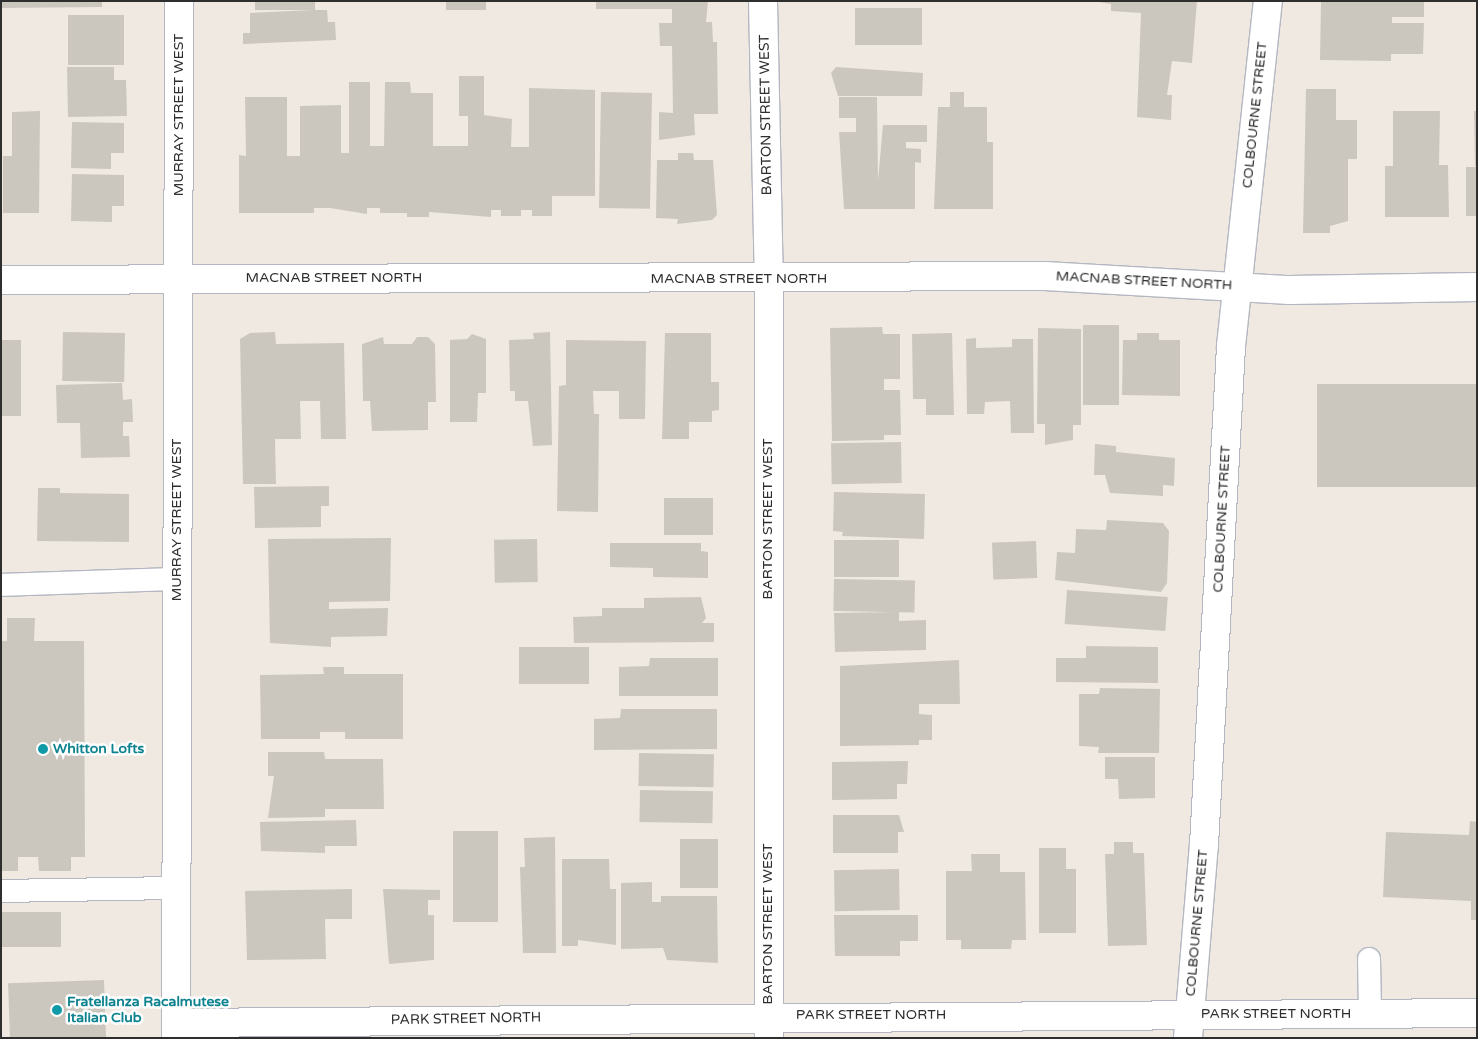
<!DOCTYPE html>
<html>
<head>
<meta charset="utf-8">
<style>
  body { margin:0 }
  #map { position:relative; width:1478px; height:1039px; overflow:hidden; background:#efe9e1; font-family:"Varela Round",sans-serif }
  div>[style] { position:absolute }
  .building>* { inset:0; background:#cbc7bf; transform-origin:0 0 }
  .roads { filter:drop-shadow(1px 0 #b4b7c1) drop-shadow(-1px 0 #b4b7c1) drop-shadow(0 1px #b4b7c1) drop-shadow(0 -1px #b4b7c1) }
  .service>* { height:22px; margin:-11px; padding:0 11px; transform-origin:11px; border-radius:11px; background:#fff }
  .minor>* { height:28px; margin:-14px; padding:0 14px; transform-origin:14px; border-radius:14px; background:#fff }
  .tertiary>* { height:28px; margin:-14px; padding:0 14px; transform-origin:14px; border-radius:14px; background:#fff }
  .dots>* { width:14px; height:14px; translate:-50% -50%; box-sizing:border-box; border:2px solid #fff; border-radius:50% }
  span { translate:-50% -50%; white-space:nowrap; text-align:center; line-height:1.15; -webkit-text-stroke:5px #fff; paint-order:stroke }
  .street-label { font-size:14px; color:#2e2e2e }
  .culture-label { font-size:14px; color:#0d838f; font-weight:700 }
  .left { translate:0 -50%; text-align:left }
  .frame { position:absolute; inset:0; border:2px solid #2e2e2e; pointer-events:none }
</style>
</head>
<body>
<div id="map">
  <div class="building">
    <i style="clip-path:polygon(1px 1px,102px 1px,102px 7px,1px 8px)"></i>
    <i style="clip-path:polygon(255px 1px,315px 1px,315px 10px,327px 10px,328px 22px,335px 22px,336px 40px,243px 44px,243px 33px,250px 33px,250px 13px,313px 10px,255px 10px)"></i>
    <i style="left:446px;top:1px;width:40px;height:9px"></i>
    <i style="clip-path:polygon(596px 1px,708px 1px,706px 22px,712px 22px,713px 42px,717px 42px,718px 114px,694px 114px,695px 135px,659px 140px,659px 112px,673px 113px,672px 46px,660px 46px,659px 23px,672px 23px,672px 9px,596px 9px)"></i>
    <i style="clip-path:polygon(1093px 1px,1197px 1px,1192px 63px,1172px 61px,1167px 95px,1172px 95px,1171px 120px,1137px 117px,1141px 13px,1111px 11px,1111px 4px)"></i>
    <i style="clip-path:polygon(1321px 1px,1424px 1px,1424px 17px,1392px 17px,1392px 23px,1424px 23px,1423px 54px,1391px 54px,1391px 61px,1320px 60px)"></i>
    <i style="left:855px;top:8px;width:67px;height:37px"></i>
    <i style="left:68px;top:15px;width:56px;height:50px"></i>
    <i style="clip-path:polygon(67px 67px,114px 67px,114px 80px,126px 80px,127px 116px,68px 117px)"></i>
    <i style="clip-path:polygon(836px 67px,923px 73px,922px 96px,838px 96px,831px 73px)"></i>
    <i style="clip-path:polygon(459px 76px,484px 76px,484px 115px,512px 119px,511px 147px,529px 147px,529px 88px,595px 90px,595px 196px,552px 196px,552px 216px,532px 216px,532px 210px,521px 210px,521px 216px,501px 216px,501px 210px,491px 210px,491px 217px,429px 212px,429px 217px,407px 217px,407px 213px,380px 213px,380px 208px,367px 208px,367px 214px,330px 208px,314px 208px,314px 213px,239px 213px,239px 155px,246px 156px,245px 97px,287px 97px,287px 156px,300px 156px,300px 106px,341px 105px,341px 153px,349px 153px,349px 82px,370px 82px,370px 146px,384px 146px,385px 82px,410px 82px,411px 93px,433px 93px,433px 146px,468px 146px,468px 116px,459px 116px)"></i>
    <i style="clip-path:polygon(1306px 89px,1336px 89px,1336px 120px,1357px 120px,1357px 159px,1348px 159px,1348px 221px,1330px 226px,1330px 233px,1303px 233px)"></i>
    <i style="left:601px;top:92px;width:51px;height:116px;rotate:1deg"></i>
    <i style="clip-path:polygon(950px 92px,964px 92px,964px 107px,987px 107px,987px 142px,993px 142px,993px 209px,934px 209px,938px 107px,950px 107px)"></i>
    <i style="clip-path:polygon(839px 97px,877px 97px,878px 181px,883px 125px,927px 125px,927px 142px,906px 142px,906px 148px,921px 149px,921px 163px,915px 162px,915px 209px,844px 209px,839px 132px,856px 132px,856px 118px,839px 118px)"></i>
    <i style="clip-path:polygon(40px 111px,39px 213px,3px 213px,3px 156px,12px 156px,12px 112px)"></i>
    <i style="clip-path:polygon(1393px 111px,1440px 111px,1439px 165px,1448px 165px,1449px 217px,1385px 217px,1385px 166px,1393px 166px)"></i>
    <i style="clip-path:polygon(1474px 111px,1477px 111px,1477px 166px,1475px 166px)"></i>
    <i style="clip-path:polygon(72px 122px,124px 123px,124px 153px,111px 153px,111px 169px,71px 168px)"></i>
    <i style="clip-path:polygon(678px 153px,693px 153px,694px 160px,713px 160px,717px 215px,712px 220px,677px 224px,678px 219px,656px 218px,657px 160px,678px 160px)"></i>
    <i style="left:1466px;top:167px;width:11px;height:49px"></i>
    <i style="clip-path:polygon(72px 174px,124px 175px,124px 206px,112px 206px,112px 222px,71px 221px)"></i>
    <i style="left:1083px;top:325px;width:36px;height:80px"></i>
    <i style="clip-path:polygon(882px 327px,883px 334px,900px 334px,900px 379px,884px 379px,884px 390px,900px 390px,901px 435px,884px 435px,884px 440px,832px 441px,830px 328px)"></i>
    <i style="clip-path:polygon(1038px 328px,1081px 329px,1081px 425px,1073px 425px,1073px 440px,1045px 445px,1045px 424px,1037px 424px)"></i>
    <i style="left:63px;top:332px;width:62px;height:49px;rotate:1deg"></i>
    <i style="clip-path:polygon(275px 332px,276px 344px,344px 343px,346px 439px,321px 439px,320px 401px,300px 401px,301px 439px,275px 439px,276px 484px,243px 484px,240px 339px,250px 333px)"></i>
    <i style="clip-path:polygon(550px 332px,552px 445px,533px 446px,528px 401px,515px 401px,515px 391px,510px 391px,509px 340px,534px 339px,533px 333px)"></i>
    <i style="clip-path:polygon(665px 333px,711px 333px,711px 382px,719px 382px,719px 410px,712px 411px,712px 422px,689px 422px,689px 439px,662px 439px)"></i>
    <i style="clip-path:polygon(952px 333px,954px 415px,926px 415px,926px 399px,913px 399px,912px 334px)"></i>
    <i style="clip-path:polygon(1137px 333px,1159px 333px,1159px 340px,1180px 340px,1180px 396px,1122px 395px,1123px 340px,1137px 340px)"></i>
    <i style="clip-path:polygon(472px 334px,486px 339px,486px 393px,478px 393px,477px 422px,450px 422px,450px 340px,467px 339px)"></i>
    <i style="clip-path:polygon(383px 337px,384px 344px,412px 344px,417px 337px,428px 337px,435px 344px,436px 402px,428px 402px,428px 430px,372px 431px,370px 401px,363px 401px,362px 344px)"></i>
    <i style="clip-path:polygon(976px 338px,976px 348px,1012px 347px,1012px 339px,1033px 339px,1034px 433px,1011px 433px,1010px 401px,985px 402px,984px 414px,967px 414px,966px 339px)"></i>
    <i style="left:1px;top:340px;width:20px;height:76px"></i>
    <i style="clip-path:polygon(566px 340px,646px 341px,645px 419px,619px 419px,619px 391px,593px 391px,594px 414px,599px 414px,598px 512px,557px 511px,559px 386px,566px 385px)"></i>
    <i style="clip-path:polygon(122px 383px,123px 400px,132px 399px,133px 422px,123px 422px,123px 436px,129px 436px,130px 457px,81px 458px,80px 423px,57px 423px,56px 385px)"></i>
    <i style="left:1317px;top:384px;width:160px;height:103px"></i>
    <i style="left:901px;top:442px;width:41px;height:70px;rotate:89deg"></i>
    <i style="clip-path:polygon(1095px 444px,1116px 446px,1116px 452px,1175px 458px,1174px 486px,1163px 485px,1163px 496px,1110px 493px,1105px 475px,1094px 475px)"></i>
    <i style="clip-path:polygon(329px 486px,329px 506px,321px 506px,321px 527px,255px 528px,254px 487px)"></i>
    <i style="clip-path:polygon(38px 488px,60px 488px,60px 493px,129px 494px,129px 542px,37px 541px)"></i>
    <i style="clip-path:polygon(834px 492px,925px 494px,924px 539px,842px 536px,843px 532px,833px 531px)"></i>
    <i style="left:664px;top:498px;width:49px;height:37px"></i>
    <i style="clip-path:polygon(1107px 520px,1163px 523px,1169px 531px,1167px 583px,1161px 592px,1055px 580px,1057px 552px,1075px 553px,1076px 529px,1106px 530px)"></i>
    <i style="clip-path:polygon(391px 538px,390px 601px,329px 602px,329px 609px,388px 608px,387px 636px,331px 637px,331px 647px,270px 643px,268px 539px)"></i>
    <i style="left:537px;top:539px;width:43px;height:43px;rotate:89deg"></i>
    <i style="left:834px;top:540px;width:65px;height:37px"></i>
    <i style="left:1036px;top:541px;width:37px;height:44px;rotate:88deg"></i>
    <i style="clip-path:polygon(610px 543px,701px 543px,701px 551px,708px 552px,708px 578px,653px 577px,653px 568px,610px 567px)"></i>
    <i style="left:834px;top:579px;width:81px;height:32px;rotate:1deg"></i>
    <i style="left:1067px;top:590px;width:101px;height:34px;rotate:4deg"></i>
    <i style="clip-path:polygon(701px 597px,706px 618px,702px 623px,714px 623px,714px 642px,574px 643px,573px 617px,602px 616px,602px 608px,644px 608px,644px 598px)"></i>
    <i style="clip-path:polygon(899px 612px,899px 621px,926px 620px,926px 650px,835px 652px,834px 613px)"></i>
    <i style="clip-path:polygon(7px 618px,35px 618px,34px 641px,84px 641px,85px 857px,71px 857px,71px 871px,39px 871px,38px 857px,18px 857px,18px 871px,1px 871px,1px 641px,7px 641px)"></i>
    <i style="clip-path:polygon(1086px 646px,1158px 647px,1158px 683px,1056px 682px,1056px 658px,1086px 658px)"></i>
    <i style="left:519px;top:647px;width:70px;height:37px"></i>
    <i style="clip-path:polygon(650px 658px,718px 658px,718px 696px,619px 696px,619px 667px,649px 666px)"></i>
    <i style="clip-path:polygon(959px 660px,960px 704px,919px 704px,919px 714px,932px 715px,932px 740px,919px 740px,919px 745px,840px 746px,840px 666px)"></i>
    <i style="clip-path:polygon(323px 667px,344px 667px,344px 674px,403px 674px,403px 739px,345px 739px,345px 732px,320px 732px,320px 739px,261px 739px,260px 675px,324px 674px)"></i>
    <i style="clip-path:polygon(1100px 688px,1160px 689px,1159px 753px,1098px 753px,1099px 747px,1079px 746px,1079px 694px,1099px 694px)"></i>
    <i style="clip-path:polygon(621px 709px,717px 709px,717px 749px,594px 750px,594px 719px,620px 718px)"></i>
    <i style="clip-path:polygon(268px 752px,324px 752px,325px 759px,383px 759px,384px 809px,325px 809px,325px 817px,268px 818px,274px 776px,268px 776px)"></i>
    <i style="left:639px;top:753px;width:75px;height:33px;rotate:1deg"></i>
    <i style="clip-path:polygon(1105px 757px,1155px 757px,1155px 798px,1119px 799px,1118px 779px,1105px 779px)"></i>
    <i style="clip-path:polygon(908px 761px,907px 784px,897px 784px,897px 799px,832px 800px,832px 762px)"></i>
    <i style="left:640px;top:790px;width:73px;height:32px;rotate:1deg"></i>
    <i style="clip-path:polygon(833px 815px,899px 815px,904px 832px,898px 832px,898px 853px,833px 853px)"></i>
    <i style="clip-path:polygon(356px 820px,357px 846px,325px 846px,325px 853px,261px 851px,260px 822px)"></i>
    <i style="clip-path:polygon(1470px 821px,1477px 822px,1477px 920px,1471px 920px,1471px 901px,1383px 897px,1386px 832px,1469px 835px)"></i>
    <i style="left:453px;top:831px;width:45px;height:91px"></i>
    <i style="clip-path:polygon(555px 837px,556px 953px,523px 953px,520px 867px,525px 867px,524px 838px)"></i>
    <i style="left:680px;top:839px;width:38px;height:49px"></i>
    <i style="clip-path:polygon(1114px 842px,1133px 842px,1133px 853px,1144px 853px,1147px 945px,1108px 946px,1105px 854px,1114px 854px)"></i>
    <i style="clip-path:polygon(1039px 848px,1066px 848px,1066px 869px,1076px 869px,1076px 933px,1039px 933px)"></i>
    <i style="clip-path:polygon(971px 854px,1000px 854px,1000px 872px,1025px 872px,1026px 940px,1012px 940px,1011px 949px,961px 949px,961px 940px,946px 940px,946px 871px,972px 871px)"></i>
    <i style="clip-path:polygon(562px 859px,609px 859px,610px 889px,616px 889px,616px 945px,578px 940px,578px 946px,562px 946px)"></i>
    <i style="left:899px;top:869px;width:41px;height:65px;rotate:89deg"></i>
    <i style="clip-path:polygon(652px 882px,652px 902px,661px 902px,661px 896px,717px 896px,718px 963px,667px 960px,663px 948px,621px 949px,621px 883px)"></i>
    <i style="clip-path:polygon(352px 889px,352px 919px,325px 919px,326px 959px,247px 960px,245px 891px)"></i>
    <i style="clip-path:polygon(383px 889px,440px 890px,440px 900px,428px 900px,428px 915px,434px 915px,434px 960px,389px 964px)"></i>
    <i style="left:61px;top:912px;width:35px;height:60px;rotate:90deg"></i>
    <i style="clip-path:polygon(834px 915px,918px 915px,918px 941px,900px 941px,900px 956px,835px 956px)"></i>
    <i style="left:104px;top:980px;width:58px;height:96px;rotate:88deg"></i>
  </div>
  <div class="roads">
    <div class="service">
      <i style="left:1px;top:585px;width:176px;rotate:-2deg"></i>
      <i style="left:1px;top:891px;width:175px;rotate:-1deg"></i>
      <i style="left:1369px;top:959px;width:54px;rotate:88.9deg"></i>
    </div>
    <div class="minor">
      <i style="left:1px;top:280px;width:1044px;rotate:-0.22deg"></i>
      <i style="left:1045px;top:276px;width:245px;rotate:3.3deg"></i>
      <i style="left:1290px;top:290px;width:187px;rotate:-0.9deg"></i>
      <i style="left:176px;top:1023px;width:1301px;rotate:-0.44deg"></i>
      <i style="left:176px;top:1038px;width:1037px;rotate:-89.83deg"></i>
      <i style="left:1188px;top:1038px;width:194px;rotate:-85.3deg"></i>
      <i style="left:1204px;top:845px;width:500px;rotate:-86.9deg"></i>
      <i style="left:1231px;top:346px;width:347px;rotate:-83.9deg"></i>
    </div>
    <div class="tertiary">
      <i style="left:763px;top:1px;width:278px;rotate:88.8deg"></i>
      <i style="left:769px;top:279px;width:759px;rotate:90deg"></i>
    </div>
  </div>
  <div class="dots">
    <i style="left:43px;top:749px;background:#0f9aa8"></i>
    <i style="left:57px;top:1010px;background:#0f9aa8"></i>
  </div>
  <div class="street-label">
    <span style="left:179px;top:115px;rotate:-90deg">MURRAY STREET WEST</span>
    <span style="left:766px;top:115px;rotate:-91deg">BARTON STREET WEST</span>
    <span style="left:1255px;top:115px;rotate:-84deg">COLBOURNE STREET</span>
    <span style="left:334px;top:278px">MACNAB STREET NORTH</span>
    <span style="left:739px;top:279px">MACNAB STREET NORTH</span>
    <span style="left:1144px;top:281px;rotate:3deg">MACNAB STREET NORTH</span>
    <span style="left:768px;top:519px;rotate:-90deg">BARTON STREET WEST</span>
    <span style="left:1222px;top:519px;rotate:-87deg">COLBOURNE STREET</span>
    <span style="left:177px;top:520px;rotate:-90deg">MURRAY STREET WEST</span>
    <span style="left:1197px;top:923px;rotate:-85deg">COLBOURNE STREET</span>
    <span style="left:768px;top:924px;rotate:-90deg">BARTON STREET WEST</span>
    <span style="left:1276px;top:1014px">PARK STREET NORTH</span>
    <span style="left:871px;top:1015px">PARK STREET NORTH</span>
    <span style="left:466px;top:1019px;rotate:-1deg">PARK STREET NORTH</span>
  </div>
  <div class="culture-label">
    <span class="left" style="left:53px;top:749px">Whitton Lofts</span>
    <span class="left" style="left:67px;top:1010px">Fratellanza Racalmutese<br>Italian Club</span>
  </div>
  <div class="frame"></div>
</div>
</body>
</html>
